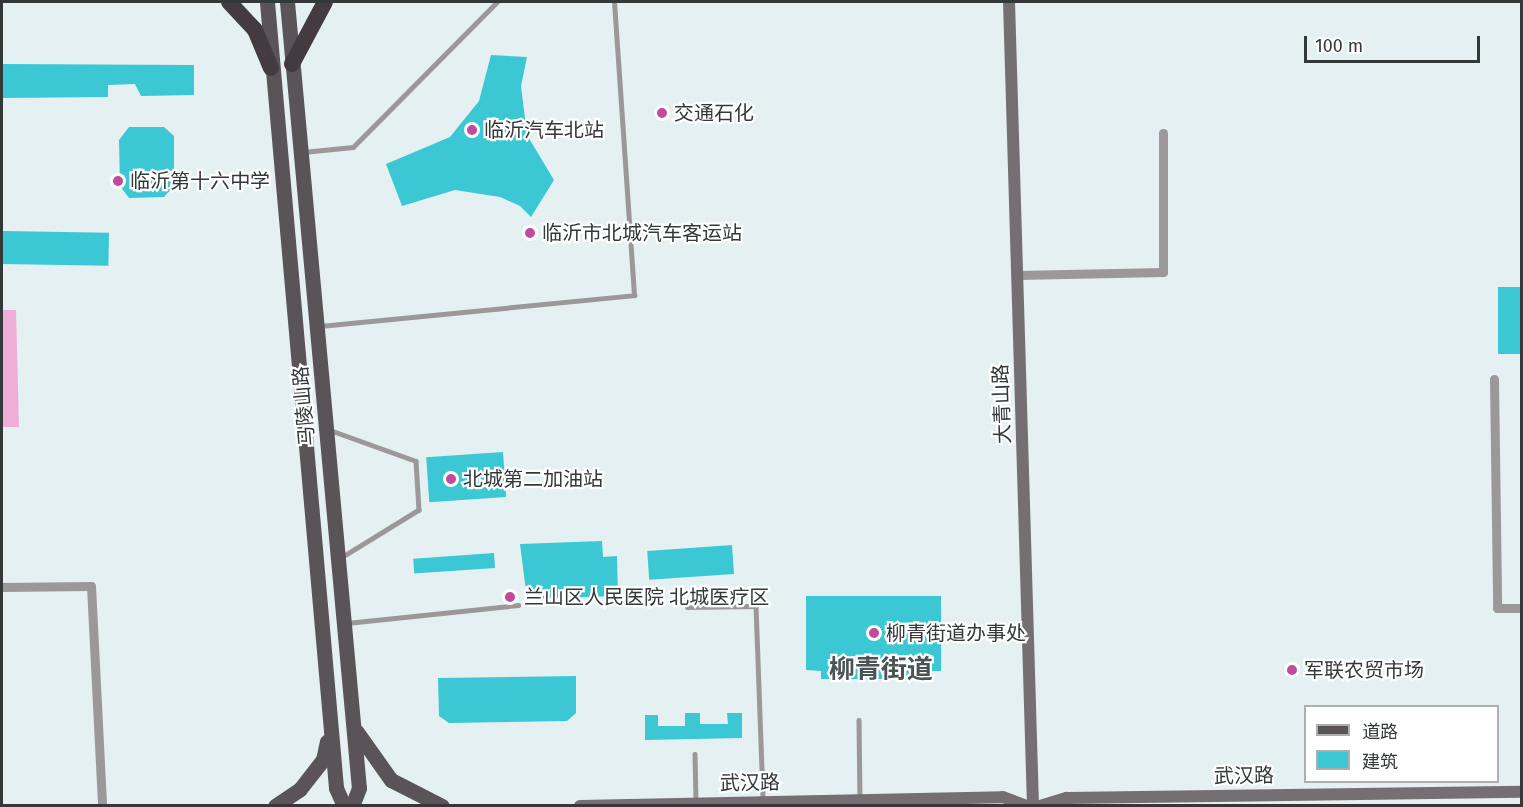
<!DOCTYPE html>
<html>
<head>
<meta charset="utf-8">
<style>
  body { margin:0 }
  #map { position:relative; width:1523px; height:807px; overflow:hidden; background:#e4f0f1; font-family:"Fira Sans","Noto Sans SC",sans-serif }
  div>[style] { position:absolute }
  .green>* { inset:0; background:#efaed7 }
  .building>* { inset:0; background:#3bc8d4; transform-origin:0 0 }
  .lane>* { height:4.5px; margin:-2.25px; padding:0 2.25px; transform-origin:2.25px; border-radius:2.25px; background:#9c989a }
  .street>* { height:9px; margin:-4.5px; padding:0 4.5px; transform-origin:4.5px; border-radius:4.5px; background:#9c989a }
  .secondary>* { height:12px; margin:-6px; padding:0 6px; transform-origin:6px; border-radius:6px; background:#756f73 }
  .primary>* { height:15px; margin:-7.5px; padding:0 7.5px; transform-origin:7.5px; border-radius:7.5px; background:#5a5357 }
  .highway>* { height:16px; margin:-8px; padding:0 8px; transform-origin:8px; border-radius:8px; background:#433b3f }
  .dots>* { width:16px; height:16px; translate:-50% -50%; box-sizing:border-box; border:3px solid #fff; border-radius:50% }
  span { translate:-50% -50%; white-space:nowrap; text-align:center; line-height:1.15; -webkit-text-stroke:4.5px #fff; paint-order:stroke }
  .poi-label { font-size:20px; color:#333838 }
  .left { translate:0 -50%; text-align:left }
  .street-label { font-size:20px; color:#333838 }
  .district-label { font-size:26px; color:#4a5455; font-weight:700 }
  .frame { position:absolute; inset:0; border:3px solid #333838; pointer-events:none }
  .legend { position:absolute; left:1304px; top:705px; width:195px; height:78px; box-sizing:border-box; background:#fff; border:2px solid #adafaf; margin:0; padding:8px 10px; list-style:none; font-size:18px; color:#333838 }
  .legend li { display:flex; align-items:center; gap:12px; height:30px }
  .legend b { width:30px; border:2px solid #adafaf }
  .scale { position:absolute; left:1304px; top:36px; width:176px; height:27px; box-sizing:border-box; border:3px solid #333838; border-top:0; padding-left:8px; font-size:18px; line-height:21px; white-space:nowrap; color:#333838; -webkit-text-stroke:4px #fff; paint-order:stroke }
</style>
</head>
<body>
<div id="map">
  <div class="green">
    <i style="clip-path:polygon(2px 310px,16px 310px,19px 427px,2px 427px)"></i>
  </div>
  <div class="building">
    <i style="clip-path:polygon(491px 55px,527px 57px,521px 86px,527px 135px,554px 180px,531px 217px,520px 206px,500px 197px,455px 190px,402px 206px,386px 164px,450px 137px,479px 101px)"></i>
    <i style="clip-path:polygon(2px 64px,194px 65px,194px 95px,141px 96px,135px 84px,108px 85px,108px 97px,2px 98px)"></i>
    <i style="clip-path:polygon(129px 127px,164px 127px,174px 136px,174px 186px,164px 197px,129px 198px,120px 186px,119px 140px)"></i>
    <i style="left:2px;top:231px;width:107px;height:33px;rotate:1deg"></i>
    <i style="left:1498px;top:287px;width:23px;height:67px"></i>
    <i style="left:503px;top:452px;width:45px;height:77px;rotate:86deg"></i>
    <i style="clip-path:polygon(602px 541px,603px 557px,617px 556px,618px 596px,527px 599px,520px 544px)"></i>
    <i style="left:732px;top:545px;width:29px;height:85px;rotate:86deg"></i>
    <i style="left:494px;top:553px;width:15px;height:81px;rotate:86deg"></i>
    <i style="clip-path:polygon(806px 596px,941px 596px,941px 671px,928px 671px,928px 679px,821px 679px,821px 671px,806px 670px)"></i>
    <i style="clip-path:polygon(576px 676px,576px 713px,567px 721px,449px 723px,439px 716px,438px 678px)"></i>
    <i style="clip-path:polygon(685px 713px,700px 713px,700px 724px,728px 724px,727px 713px,742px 713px,742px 738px,645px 740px,645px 715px,658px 715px,658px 726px,685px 726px)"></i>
  </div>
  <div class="lane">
    <i style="left:303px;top:152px;width:50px;rotate:-5.7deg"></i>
    <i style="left:353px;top:147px;width:204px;rotate:-45.2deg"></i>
    <i style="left:320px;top:326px;width:316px;rotate:-5.6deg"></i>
    <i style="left:634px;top:295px;width:294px;rotate:-93.9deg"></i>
    <i style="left:330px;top:430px;width:91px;rotate:19.8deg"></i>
    <i style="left:416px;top:461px;width:49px;rotate:86.5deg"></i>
    <i style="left:419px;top:510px;width:92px;rotate:148.4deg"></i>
    <i style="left:687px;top:607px;width:69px;rotate:-0.8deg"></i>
    <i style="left:756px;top:606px;width:195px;rotate:87.9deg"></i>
    <i style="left:347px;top:623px;width:172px;rotate:-6deg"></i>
    <i style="left:859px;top:720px;width:78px;rotate:89.3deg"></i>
    <i style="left:695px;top:754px;width:49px;rotate:88.8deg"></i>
  </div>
  <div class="street">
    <i style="left:1018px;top:275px;width:145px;rotate:-1.2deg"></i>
    <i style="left:1163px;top:272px;width:139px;rotate:-90deg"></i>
    <i style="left:1494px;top:379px;width:229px;rotate:89.2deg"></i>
    <i style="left:1497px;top:608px;width:25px"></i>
    <i style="left:2px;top:587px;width:89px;rotate:-0.6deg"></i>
    <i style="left:91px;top:586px;width:220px;rotate:87.1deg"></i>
  </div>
  <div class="secondary">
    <i style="left:1009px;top:2px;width:804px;rotate:88.29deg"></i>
    <i style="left:580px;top:806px;width:423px;rotate:-1.2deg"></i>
    <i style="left:1003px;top:797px;width:26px;rotate:21deg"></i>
    <i style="left:1040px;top:806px;width:28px;rotate:-17deg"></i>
    <i style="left:1067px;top:798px;width:455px;rotate:-0.8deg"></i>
  </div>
  <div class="primary">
    <i style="left:267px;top:2px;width:789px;rotate:84.98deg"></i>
    <i style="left:336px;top:788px;width:20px;rotate:66deg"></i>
    <i style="left:287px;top:2px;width:789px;rotate:84.77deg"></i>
    <i style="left:359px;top:788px;width:19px;rotate:111deg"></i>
    <i style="left:357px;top:732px;width:59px;rotate:54.7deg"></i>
    <i style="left:391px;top:780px;width:57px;rotate:27deg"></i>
    <i style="left:275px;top:806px;width:30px;rotate:-34deg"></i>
    <i style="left:300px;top:789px;width:37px;rotate:-52deg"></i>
    <i style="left:323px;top:760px;width:19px;rotate:-78deg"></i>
  </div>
  <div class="highway">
    <i style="left:229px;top:2px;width:38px;rotate:47deg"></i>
    <i style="left:255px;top:30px;width:41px;rotate:67.2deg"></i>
    <i style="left:292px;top:64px;width:70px;rotate:-62deg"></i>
  </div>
  <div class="dots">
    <i style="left:662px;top:113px;background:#c2499d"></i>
    <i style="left:472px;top:130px;background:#c2499d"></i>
    <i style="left:118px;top:181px;background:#c2499d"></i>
    <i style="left:530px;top:233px;background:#c2499d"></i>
    <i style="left:451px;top:479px;background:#c2499d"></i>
    <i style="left:510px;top:597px;background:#c2499d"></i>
    <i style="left:874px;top:633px;background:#c2499d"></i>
    <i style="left:1292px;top:670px;background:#c2499d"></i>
  </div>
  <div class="poi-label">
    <span class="left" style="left:674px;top:113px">交通石化</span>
    <span class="left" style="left:484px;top:130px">临沂汽车北站</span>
    <span class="left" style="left:130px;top:181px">临沂第十六中学</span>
    <span class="left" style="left:542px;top:233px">临沂市北城汽车客运站</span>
    <span class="left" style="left:463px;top:479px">北城第二加油站</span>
    <span class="left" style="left:524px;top:597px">兰山区人民医院 北城医疗区</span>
    <span class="left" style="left:886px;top:633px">柳青街道办事处</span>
    <span class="left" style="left:1304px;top:670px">军联农贸市场</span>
  </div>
  <div class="street-label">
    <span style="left:1002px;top:404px;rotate:-92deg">大青山路</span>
    <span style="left:304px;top:406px;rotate:-95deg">马陵山路</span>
    <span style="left:1244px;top:776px;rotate:-1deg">武汉路</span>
    <span style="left:750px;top:783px;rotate:-1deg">武汉路</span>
  </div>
  <div class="district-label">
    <span style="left:881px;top:670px">柳青街道</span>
  </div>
  <div class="frame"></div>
  <ul class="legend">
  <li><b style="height:8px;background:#5a5357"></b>道路</li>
  <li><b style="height:16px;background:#3bc8d4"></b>建筑</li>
  </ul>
  <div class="scale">100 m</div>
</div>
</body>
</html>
